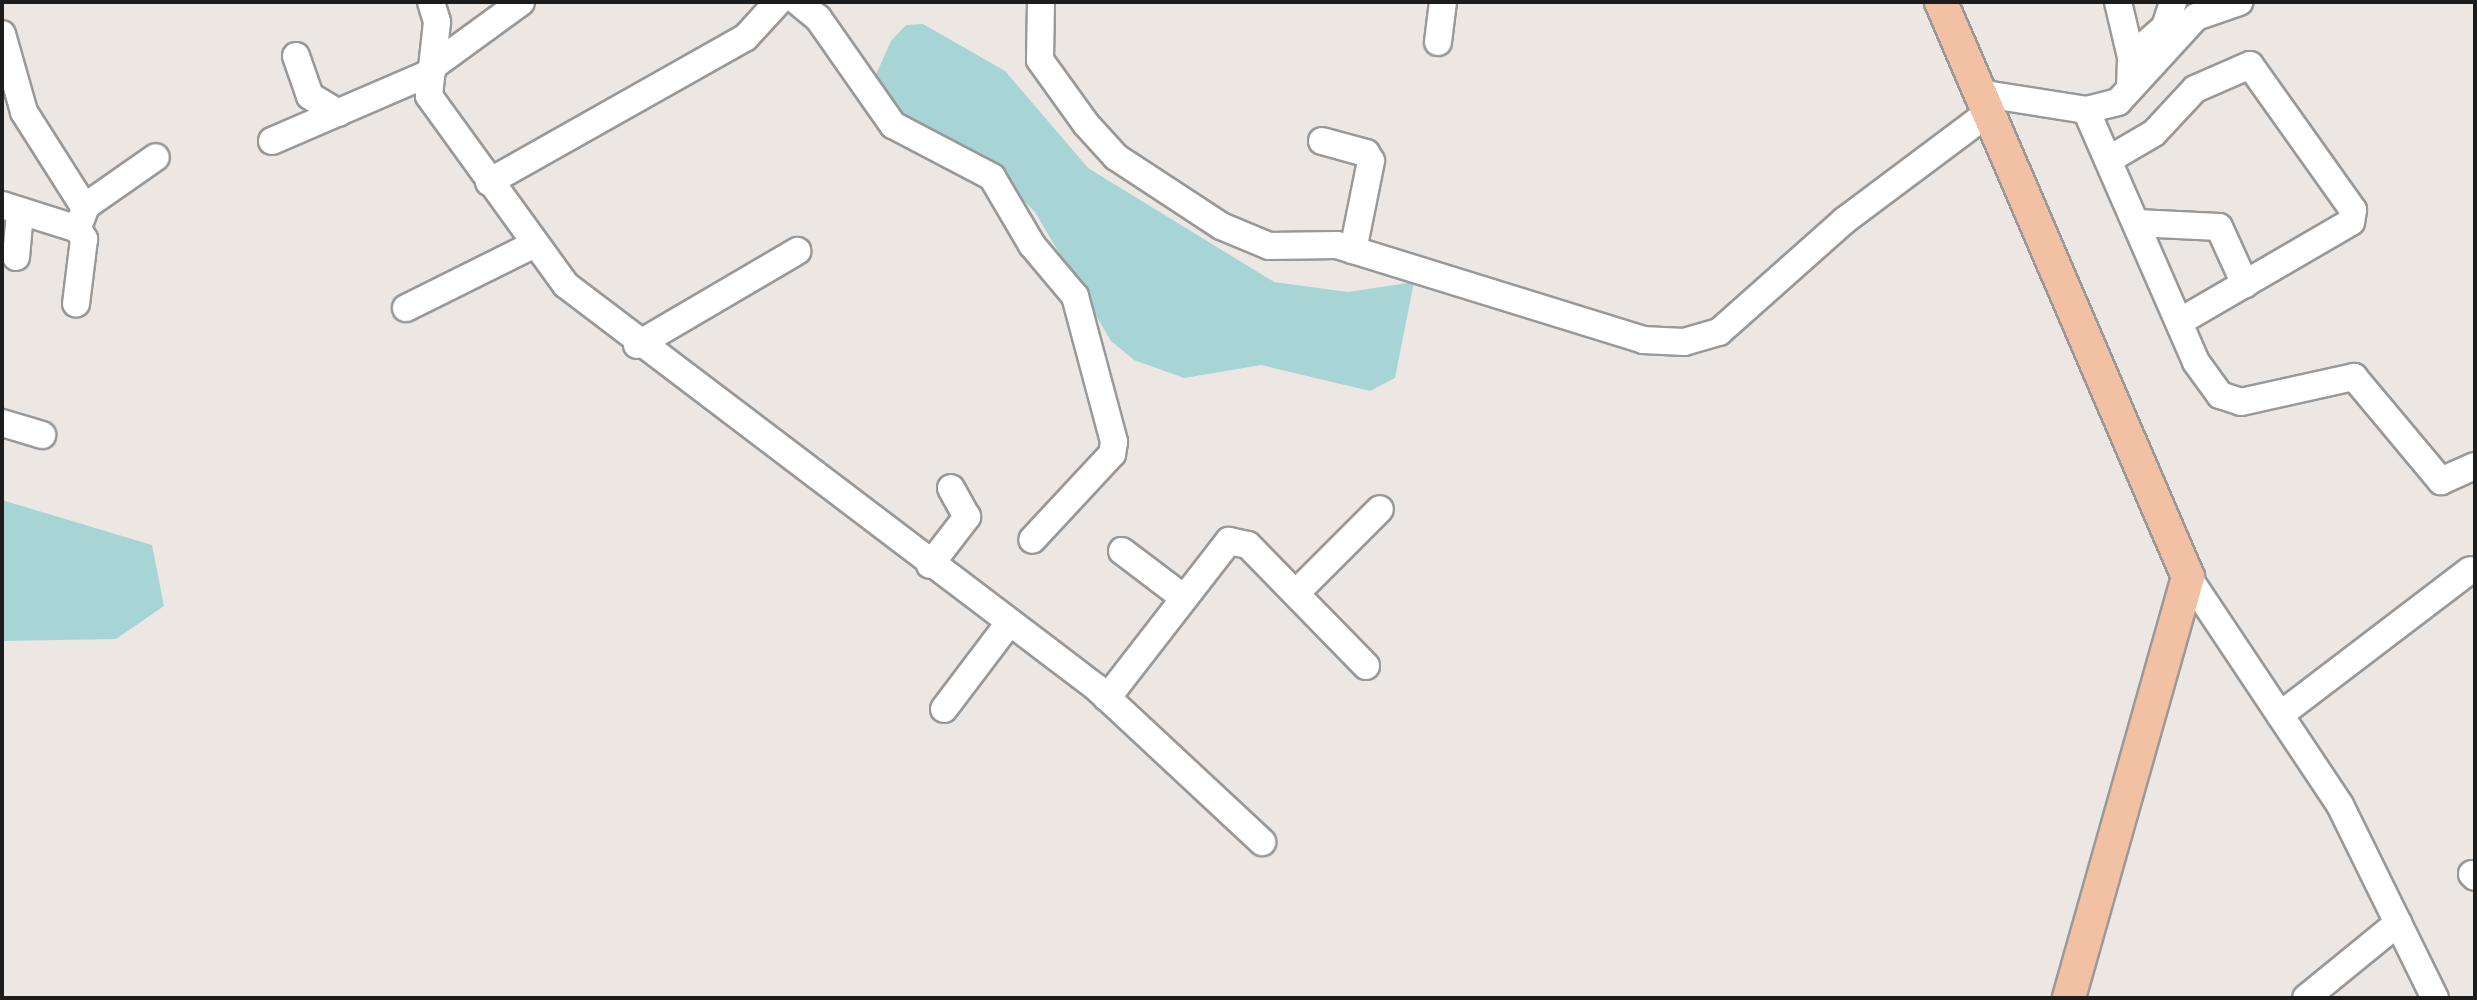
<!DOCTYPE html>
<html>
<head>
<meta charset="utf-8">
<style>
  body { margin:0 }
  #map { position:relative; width:2477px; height:1000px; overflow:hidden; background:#ece7e3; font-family:Montserrat,sans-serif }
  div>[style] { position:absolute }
  .water>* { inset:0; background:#a7d5d6 }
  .roads { filter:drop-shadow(2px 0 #999) drop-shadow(-2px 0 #999) drop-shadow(0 2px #999) drop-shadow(0 -2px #999) }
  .minor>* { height:26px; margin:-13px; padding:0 13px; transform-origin:13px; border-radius:13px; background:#fff }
  .major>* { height:32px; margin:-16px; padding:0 16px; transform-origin:16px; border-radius:16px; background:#f2c0a2 }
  span { translate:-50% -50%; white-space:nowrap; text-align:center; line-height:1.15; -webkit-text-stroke:6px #fff; paint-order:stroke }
  .frame { position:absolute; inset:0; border:4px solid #1c1c1c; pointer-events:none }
</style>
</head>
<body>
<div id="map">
  <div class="water">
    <i style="clip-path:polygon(923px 24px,1005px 71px,1088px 168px,1274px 282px,1348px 292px,1414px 282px,1395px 378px,1370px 391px,1261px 365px,1184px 378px,1134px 360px,1111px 341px,1035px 212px,984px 161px,913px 133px,874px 79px,891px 41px,906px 25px)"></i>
    <i style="clip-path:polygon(2px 500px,152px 545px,164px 606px,116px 639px,2px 641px)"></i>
  </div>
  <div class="roads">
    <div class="minor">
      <i style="left:431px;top:2px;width:21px;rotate:73deg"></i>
      <i style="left:437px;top:22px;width:74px;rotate:96.2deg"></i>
      <i style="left:429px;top:96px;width:233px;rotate:54.1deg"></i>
      <i style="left:566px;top:285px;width:667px;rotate:37.2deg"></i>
      <i style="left:1097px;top:688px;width:226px;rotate:43deg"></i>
      <i style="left:798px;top:2px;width:26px;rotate:39deg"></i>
      <i style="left:818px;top:18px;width:131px;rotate:55deg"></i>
      <i style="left:893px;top:125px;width:112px;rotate:27.7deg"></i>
      <i style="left:992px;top:177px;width:79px;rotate:59.5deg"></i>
      <i style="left:1032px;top:245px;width:67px;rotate:49.9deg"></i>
      <i style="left:1075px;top:296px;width:151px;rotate:75deg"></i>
      <i style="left:1114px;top:442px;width:12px;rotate:99deg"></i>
      <i style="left:1112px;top:454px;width:117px;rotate:132.9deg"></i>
      <i style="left:1041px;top:2px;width:58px;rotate:91deg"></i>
      <i style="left:1040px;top:60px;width:79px;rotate:54.3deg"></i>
      <i style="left:1086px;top:124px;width:45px;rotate:47.7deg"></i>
      <i style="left:1116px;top:157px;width:126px;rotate:33.3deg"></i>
      <i style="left:1221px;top:226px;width:52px;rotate:22.6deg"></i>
      <i style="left:1269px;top:246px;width:68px;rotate:-0.8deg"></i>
      <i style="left:1337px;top:245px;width:320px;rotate:17.2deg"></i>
      <i style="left:1643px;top:340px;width:41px;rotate:2.8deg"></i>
      <i style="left:1684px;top:342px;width:36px;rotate:-16deg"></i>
      <i style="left:1719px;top:332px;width:169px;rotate:-41.6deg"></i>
      <i style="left:1845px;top:220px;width:179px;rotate:-36.8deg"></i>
      <i style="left:2118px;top:2px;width:57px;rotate:76.7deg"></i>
      <i style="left:2px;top:34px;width:81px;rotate:74.2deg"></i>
      <i style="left:24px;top:112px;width:114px;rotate:57.6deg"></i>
      <i style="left:1438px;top:42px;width:40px;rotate:-82.9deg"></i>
      <i style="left:296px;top:56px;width:42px;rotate:70.7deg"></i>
      <i style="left:310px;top:96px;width:33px;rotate:31deg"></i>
      <i style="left:432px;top:67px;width:110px;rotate:-36.1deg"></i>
      <i style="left:2130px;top:88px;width:31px;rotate:-88deg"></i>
      <i style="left:2131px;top:57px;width:45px;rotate:-41.4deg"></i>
      <i style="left:2165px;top:27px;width:26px;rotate:-72deg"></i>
      <i style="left:1979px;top:93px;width:108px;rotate:9deg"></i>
      <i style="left:2086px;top:110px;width:33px;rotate:-14deg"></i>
      <i style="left:2118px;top:102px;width:115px;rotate:-47.5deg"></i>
      <i style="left:2196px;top:17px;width:46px;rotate:-19.2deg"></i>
      <i style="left:2086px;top:110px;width:275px;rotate:66.4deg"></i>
      <i style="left:2196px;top:362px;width:41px;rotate:54deg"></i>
      <i style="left:2220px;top:395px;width:22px;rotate:18deg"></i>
      <i style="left:2241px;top:402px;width:116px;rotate:-12.5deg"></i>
      <i style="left:2354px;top:377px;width:136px;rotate:50.1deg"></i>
      <i style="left:2441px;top:481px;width:37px;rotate:-24deg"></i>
      <i style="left:272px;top:141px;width:174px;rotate:-23.3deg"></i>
      <i style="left:1322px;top:141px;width:46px;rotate:15.3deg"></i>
      <i style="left:1366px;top:153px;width:9px;rotate:58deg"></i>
      <i style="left:1371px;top:161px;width:91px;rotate:101.4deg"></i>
      <i style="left:2108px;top:160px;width:53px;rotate:-30.4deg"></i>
      <i style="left:2154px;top:133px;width:60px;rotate:-47deg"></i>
      <i style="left:2195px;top:89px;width:60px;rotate:-23.6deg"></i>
      <i style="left:2250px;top:65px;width:178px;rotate:54.6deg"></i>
      <i style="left:2353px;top:210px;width:12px;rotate:99deg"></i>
      <i style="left:2351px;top:222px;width:199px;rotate:149.8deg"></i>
      <i style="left:489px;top:182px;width:294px;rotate:-29.4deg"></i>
      <i style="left:745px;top:38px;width:49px;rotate:-47.5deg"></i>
      <i style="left:2px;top:205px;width:80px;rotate:17.5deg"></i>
      <i style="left:78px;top:229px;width:12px;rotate:59deg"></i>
      <i style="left:84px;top:239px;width:65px;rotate:97deg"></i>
      <i style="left:80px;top:222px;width:17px;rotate:-69deg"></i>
      <i style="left:86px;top:206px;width:85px;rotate:-35deg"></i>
      <i style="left:2136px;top:223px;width:83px;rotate:2.8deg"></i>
      <i style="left:2219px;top:227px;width:63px;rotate:65.5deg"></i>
      <i style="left:16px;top:257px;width:45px;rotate:-84.9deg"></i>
      <i style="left:406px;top:308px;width:144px;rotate:-26.4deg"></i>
      <i style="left:637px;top:345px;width:186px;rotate:-30.4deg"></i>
      <i style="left:2px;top:423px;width:42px;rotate:16.7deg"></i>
      <i style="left:1122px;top:551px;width:78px;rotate:37.2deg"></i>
      <i style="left:930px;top:565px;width:61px;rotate:-52.4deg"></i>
      <i style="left:967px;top:517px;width:33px;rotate:-119deg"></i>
      <i style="left:2188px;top:577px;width:274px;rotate:56.3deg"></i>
      <i style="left:2340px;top:805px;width:215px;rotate:63.8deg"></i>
      <i style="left:1297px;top:592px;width:117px;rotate:-45deg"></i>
      <i style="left:1107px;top:698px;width:199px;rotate:-52.2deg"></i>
      <i style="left:1229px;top:541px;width:19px;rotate:12deg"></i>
      <i style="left:1248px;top:545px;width:169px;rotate:45.7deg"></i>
      <i style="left:944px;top:709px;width:108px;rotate:-52.9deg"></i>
      <i style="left:2280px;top:715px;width:239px;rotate:-37.3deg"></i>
      <i style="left:2472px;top:874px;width:4px;rotate:45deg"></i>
      <i style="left:2306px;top:998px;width:119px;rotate:-39.2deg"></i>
    </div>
    <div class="major">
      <i style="left:1941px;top:2px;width:626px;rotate:66.75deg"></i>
      <i style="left:2188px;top:577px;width:437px;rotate:105.8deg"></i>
    </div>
  </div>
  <div class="frame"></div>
</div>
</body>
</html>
